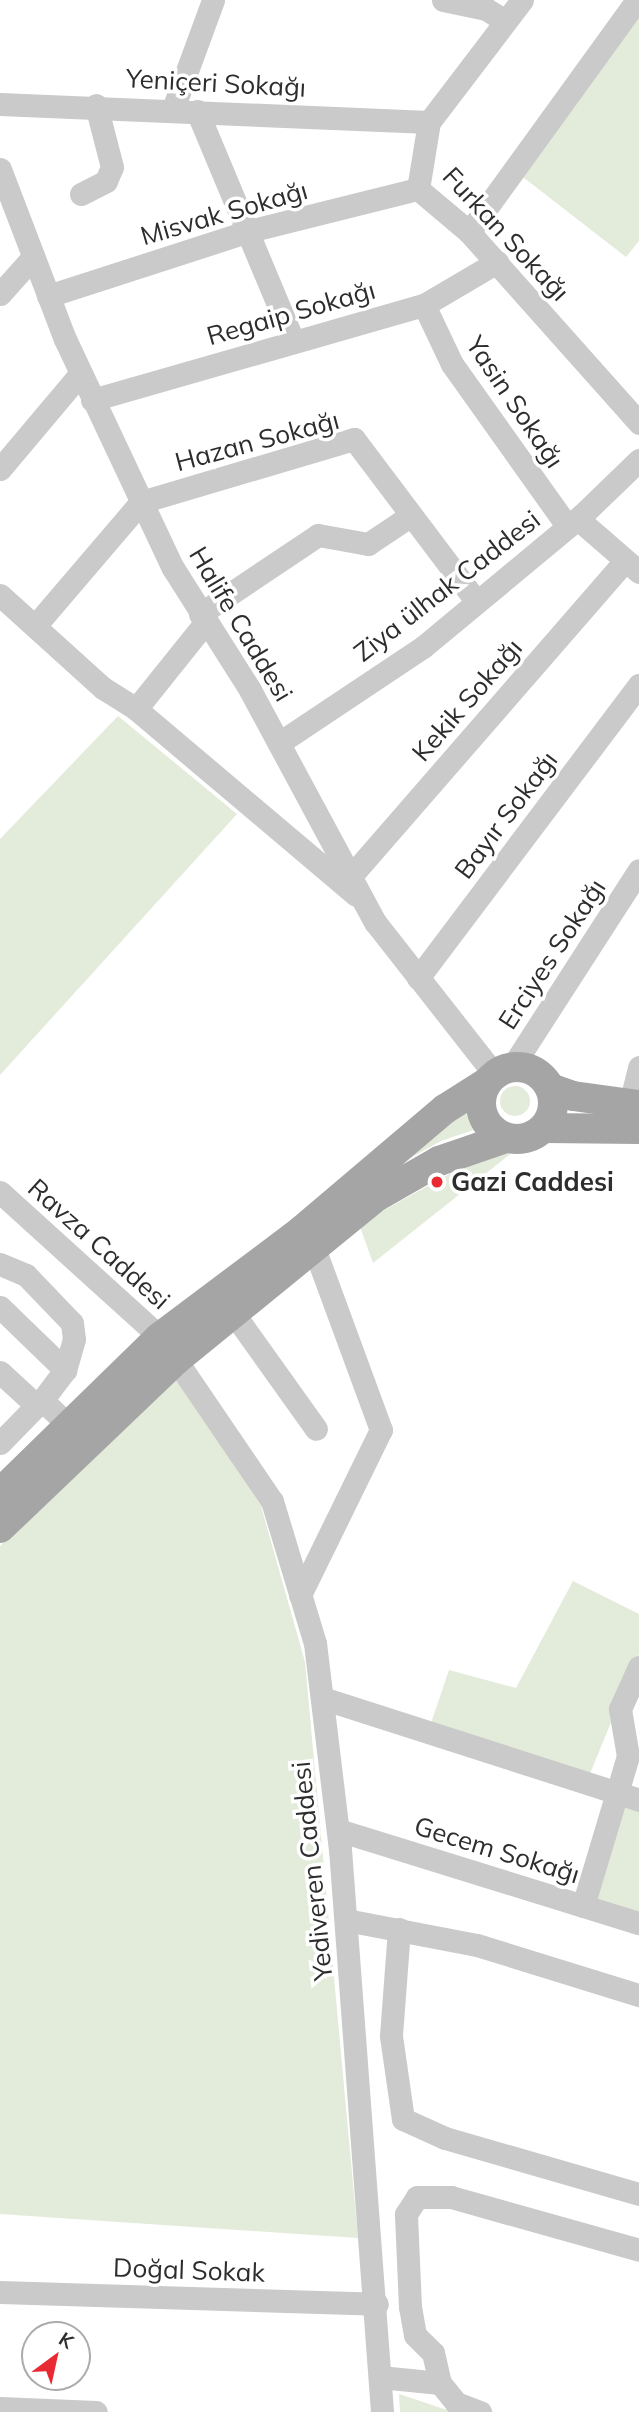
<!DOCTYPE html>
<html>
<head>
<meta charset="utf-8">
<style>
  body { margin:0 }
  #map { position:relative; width:639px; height:2412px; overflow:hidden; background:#fff; font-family:Mulish,sans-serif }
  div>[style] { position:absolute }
  .green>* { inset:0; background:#e3ebda }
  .round { border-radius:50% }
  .minor>* { height:23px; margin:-11.5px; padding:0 11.5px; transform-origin:11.5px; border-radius:11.5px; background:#cacaca }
  .major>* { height:30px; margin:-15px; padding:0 15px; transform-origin:15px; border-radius:15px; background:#a5a5a5 }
  .major>.ring { margin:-15px; padding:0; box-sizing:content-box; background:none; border:30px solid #a5a5a5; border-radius:50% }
  .dots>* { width:19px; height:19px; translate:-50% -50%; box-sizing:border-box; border:4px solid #fff; border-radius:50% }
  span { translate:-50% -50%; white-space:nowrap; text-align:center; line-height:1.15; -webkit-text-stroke:7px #fff; paint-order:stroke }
  .street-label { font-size:26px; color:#2d2d2d }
  .poi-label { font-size:26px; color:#2d2d2d; font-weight:700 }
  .left { translate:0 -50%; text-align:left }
  .north { position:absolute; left:21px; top:2321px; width:70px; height:70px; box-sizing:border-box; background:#fff; border:2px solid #ababab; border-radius:50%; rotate:33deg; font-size:19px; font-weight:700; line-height:28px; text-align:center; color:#2d2d2d }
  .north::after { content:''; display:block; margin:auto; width:24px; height:32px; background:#e92a33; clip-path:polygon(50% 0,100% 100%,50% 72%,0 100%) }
</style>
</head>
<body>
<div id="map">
  <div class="green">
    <i style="clip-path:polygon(639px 14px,639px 241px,626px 257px,519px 174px)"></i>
    <i style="clip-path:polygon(118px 716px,237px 814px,0 1075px,0 839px)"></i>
    <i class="round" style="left:500px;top:1086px;width:30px;height:30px"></i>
    <i style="clip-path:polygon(471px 1098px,482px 1127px,441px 1141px,385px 1172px)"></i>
    <i style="clip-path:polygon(514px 1151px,373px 1263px,359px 1224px,453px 1172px)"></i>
    <i style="clip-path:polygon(176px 1378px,261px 1506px,305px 1662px,358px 2238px,0 2214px,0 1546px)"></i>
    <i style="clip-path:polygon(573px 1581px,639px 1614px,639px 1654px,589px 1776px,431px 1723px,449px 1670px,516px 1688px)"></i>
    <i style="clip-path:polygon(623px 1800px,639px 1806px,639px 1914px,591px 1899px)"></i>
    <i style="clip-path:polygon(399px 2394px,453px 2412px,400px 2412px)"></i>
  </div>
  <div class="minor">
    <i style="left:443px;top:0;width:44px;rotate:11.8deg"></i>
    <i style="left:486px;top:9px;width:22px;rotate:32deg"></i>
    <i style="left:522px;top:0;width:153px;rotate:127.3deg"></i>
    <i style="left:429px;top:122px;width:68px;rotate:99.3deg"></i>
    <i style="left:418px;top:189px;width:67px;rotate:40.1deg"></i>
    <i style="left:469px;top:232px;width:256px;rotate:48.3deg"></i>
    <i style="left:0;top:104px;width:429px;rotate:2.4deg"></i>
    <i style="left:173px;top:109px;width:116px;rotate:-69.8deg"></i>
    <i style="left:197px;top:111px;width:249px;rotate:67.3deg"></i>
    <i style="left:0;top:169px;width:182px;rotate:69.1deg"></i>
    <i style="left:65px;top:339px;width:253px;rotate:64.8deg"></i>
    <i style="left:173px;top:568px;width:144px;rotate:57.7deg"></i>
    <i style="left:250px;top:690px;width:264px;rotate:61.7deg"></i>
    <i style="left:375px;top:922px;width:193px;rotate:51.9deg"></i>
    <i style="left:81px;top:194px;width:28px;rotate:-27deg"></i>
    <i style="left:106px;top:181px;width:15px;rotate:-67deg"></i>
    <i style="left:112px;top:167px;width:64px;rotate:-104.5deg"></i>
    <i style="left:469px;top:232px;width:286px;rotate:-54.1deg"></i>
    <i style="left:0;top:294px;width:50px;rotate:-48.3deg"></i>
    <i style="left:48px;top:296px;width:211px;rotate:-17.9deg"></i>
    <i style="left:249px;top:231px;width:174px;rotate:-14deg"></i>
    <i style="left:424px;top:305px;width:65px;rotate:64.6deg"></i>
    <i style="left:452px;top:364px;width:199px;rotate:54.6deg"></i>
    <i style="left:92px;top:400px;width:345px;rotate:-16deg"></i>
    <i style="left:424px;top:305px;width:85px;rotate:-30.5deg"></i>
    <i style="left:0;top:469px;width:124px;rotate:-49.9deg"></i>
    <i style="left:578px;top:519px;width:81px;rotate:41deg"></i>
    <i style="left:0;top:595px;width:139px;rotate:42.1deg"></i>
    <i style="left:103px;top:688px;width:39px;rotate:32deg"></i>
    <i style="left:136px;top:709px;width:288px;rotate:40.2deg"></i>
    <i style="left:200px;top:614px;width:142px;rotate:-33.8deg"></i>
    <i style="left:318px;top:535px;width:51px;rotate:10.2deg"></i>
    <i style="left:368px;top:544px;width:50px;rotate:-33.7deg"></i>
    <i style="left:35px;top:626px;width:163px;rotate:-49.5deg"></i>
    <i style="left:141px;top:502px;width:222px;rotate:-16.5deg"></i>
    <i style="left:354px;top:439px;width:204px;rotate:53deg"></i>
    <i style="left:136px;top:709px;width:110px;rotate:-51.3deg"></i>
    <i style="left:279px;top:743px;width:173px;rotate:-33.7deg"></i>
    <i style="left:423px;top:647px;width:208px;rotate:-39.7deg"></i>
    <i style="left:583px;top:514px;width:78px;rotate:-44deg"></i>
    <i style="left:351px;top:876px;width:417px;rotate:-49deg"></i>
    <i style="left:418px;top:978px;width:367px;rotate:-53deg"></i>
    <i style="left:512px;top:1067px;width:234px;rotate:-57.2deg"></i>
    <i style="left:630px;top:1104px;width:38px;rotate:-76deg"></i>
    <i style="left:0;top:1192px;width:216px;rotate:42.2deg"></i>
    <i style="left:0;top:1264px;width:28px;rotate:23deg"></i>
    <i style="left:26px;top:1275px;width:66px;rotate:46.2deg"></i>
    <i style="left:72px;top:1323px;width:16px;rotate:83deg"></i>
    <i style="left:74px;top:1339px;width:32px;rotate:106deg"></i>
    <i style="left:65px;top:1370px;width:38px;rotate:127deg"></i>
    <i style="left:0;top:1307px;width:91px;rotate:44.1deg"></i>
    <i style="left:234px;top:1314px;width:141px;rotate:54.5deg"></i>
    <i style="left:176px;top:1360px;width:171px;rotate:55.8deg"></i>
    <i style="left:272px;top:1501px;width:148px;rotate:73.2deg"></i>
    <i style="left:315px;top:1643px;width:208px;rotate:83.1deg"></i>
    <i style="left:340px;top:1849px;width:565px;rotate:85.73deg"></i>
    <i style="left:0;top:1372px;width:50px;rotate:42.6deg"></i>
    <i style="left:0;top:1443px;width:60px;rotate:-45.7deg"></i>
    <i style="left:42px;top:1400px;width:52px;rotate:43.5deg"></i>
    <i style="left:300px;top:1595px;width:184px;rotate:-63.9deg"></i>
    <i style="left:381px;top:1430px;width:194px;rotate:-110.2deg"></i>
    <i style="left:322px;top:1698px;width:333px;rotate:17.8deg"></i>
    <i style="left:338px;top:1830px;width:315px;rotate:17.2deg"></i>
    <i style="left:583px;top:1906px;width:157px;rotate:-73.3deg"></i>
    <i style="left:628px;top:1756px;width:48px;rotate:-99.7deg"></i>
    <i style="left:620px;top:1709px;width:46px;rotate:-65.7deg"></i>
    <i style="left:346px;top:1920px;width:133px;rotate:10.8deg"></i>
    <i style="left:477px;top:1945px;width:170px;rotate:17.2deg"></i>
    <i style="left:399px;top:1929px;width:107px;rotate:94.3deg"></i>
    <i style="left:391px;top:2036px;width:84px;rotate:81.8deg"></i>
    <i style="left:403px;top:2119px;width:46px;rotate:24.3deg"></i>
    <i style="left:445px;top:2138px;width:202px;rotate:16.1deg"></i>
    <i style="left:0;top:2292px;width:377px;rotate:1.8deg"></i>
    <i style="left:380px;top:2377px;width:60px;rotate:5.7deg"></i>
    <i style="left:440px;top:2383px;width:26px;rotate:51deg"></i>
    <i style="left:456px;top:2403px;width:26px;rotate:21deg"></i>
    <i style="left:440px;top:2383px;width:31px;rotate:-103deg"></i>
    <i style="left:433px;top:2353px;width:25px;rotate:-135deg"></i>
    <i style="left:415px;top:2335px;width:28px;rotate:-100deg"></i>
    <i style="left:410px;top:2307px;width:93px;rotate:-92.5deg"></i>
    <i style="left:406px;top:2214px;width:20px;rotate:-57deg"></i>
    <i style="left:417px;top:2197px;width:34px"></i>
    <i style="left:451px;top:2197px;width:195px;rotate:15.7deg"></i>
    <i style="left:0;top:2408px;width:96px;rotate:2.4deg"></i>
  </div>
  <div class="major">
    <i class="ring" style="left:481px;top:1067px;width:42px;height:42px"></i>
    <i style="left:550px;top:1088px;width:24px;rotate:19deg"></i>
    <i style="left:573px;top:1096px;width:67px;rotate:7.8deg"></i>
    <i style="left:545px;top:1128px;width:94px;rotate:0.6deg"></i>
    <i style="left:0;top:1493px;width:223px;rotate:-44.3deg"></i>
    <i style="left:160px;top:1337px;width:176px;rotate:-36.9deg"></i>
    <i style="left:301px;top:1231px;width:189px;rotate:-40.3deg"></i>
    <i style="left:445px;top:1109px;width:49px;rotate:-32.4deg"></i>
    <i style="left:0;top:1528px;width:243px;rotate:-43.7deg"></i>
    <i style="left:176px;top:1360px;width:258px;rotate:-39.2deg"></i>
    <i style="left:376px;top:1197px;width:73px;rotate:-29.7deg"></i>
    <i style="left:439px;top:1161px;width:71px;rotate:-18.9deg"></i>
  </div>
  <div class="dots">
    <i style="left:437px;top:1182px;background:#e92a33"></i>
  </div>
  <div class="street-label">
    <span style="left:216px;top:83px;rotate:3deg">Yeniçeri Sokağı</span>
    <span style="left:224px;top:213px;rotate:-16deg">Misvak Sokağı</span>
    <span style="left:506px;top:234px;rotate:47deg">Furkan Sokağı</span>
    <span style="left:291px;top:313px;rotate:-16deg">Regaip Sokağı</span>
    <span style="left:515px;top:402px;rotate:56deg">Yasin Sokağı</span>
    <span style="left:257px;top:441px;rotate:-15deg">Hazan Sokağı</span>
    <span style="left:447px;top:586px;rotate:-38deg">Ziya ülhak Caddesi</span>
    <span style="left:241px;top:624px;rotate:59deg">Halife Caddesi</span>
    <span style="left:467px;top:700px;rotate:-49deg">Kekik Sokağı</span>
    <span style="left:506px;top:815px;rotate:-53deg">Bayır Sokağı</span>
    <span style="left:552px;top:954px;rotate:-57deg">Erciyes Sokağı</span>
    <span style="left:99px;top:1244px;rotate:42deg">Ravza Caddesi</span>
    <span style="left:497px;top:1850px;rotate:17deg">Gecem Sokağı</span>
    <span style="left:312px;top:1871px;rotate:-96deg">Yediveren Caddesi</span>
    <span style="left:189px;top:2270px;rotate:2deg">Doğal Sokak</span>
  </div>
  <div class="poi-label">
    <span class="left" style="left:451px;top:1182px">Gazi Caddesi</span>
  </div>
  <div class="north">K</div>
</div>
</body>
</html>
